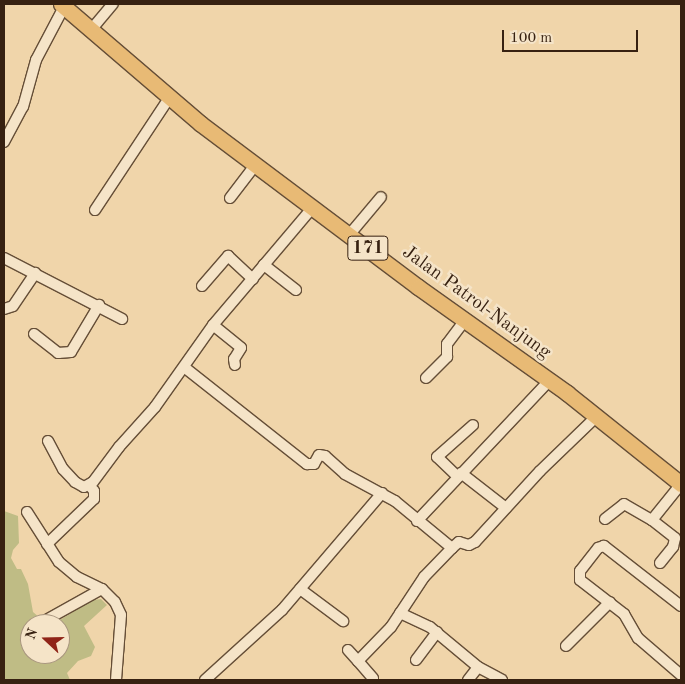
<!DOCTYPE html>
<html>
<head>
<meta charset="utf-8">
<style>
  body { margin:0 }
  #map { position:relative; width:685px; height:684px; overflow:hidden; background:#f0d5aa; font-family:"Old Standard TT",serif }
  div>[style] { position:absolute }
  .green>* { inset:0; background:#bfbc85 }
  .roads { filter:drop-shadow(1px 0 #654e37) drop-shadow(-1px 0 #654e37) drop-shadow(0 1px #654e37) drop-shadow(0 -1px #654e37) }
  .street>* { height:10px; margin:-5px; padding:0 5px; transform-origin:5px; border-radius:5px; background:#f5e4c8 }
  .primary>* { height:15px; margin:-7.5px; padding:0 7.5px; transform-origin:7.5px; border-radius:7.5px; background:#e8ba75 }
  span { translate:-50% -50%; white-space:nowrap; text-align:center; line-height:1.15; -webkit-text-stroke:5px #f5e4c8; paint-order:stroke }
  .shield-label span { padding:1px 4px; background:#f5e4c8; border:1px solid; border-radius:4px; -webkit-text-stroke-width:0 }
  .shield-label { font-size:18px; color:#372111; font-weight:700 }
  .street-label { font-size:19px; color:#372111 }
  .frame { position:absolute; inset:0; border:5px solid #372111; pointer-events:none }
  .north { position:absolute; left:20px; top:614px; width:50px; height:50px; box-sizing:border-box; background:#f5e4c8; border:1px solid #a9967f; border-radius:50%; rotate:291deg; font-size:14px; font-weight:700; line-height:20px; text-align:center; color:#372111 }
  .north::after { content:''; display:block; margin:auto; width:18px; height:22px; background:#8f2418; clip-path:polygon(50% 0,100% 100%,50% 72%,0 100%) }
  .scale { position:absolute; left:502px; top:30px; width:136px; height:22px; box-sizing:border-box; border:2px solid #372111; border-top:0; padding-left:6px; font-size:15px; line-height:18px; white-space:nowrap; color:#372111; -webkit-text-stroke:4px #f5e4c8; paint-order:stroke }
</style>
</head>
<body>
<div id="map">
  <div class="green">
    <i style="clip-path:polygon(4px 511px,18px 516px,19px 543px,13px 550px,11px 558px,17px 569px,21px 569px,28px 584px,33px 612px,47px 624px,30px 624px,30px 654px,60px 654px,60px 624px,53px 624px,93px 600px,101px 599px,107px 605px,84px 626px,95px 647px,91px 656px,78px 661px,67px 673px,70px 680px,4px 680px)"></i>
  </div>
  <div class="roads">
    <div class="street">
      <i style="left:91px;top:30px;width:34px;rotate:-50deg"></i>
      <i style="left:4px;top:142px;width:40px;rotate:-62deg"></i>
      <i style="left:23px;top:107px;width:49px;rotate:-74.5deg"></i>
      <i style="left:36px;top:60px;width:60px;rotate:-62.2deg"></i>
      <i style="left:230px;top:198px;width:43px;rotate:-52.6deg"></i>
      <i style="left:95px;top:210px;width:134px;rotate:-56.5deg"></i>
      <i style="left:350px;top:234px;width:48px;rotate:-50deg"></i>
      <i style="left:4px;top:258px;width:133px;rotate:27.3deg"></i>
      <i style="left:202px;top:286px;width:40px;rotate:-49deg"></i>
      <i style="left:228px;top:256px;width:34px;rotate:43deg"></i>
      <i style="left:296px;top:290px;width:41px;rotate:-142deg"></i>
      <i style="left:264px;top:265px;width:76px;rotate:-49.8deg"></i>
      <i style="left:4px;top:309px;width:9px;rotate:-18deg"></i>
      <i style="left:13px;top:306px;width:40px;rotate:-56deg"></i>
      <i style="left:213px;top:325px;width:36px;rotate:39deg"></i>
      <i style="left:241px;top:348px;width:13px;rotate:122deg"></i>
      <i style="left:234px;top:359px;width:6px;rotate:81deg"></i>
      <i style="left:34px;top:334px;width:31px;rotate:38deg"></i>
      <i style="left:58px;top:353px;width:13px;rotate:-4deg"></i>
      <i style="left:71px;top:352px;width:55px;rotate:-59.2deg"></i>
      <i style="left:184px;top:367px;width:157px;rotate:38.3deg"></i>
      <i style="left:307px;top:464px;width:7px"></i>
      <i style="left:314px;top:464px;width:10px;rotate:-61deg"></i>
      <i style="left:319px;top:455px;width:6px;rotate:9deg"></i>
      <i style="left:325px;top:456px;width:27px;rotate:42deg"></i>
      <i style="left:345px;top:474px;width:57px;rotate:28.4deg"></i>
      <i style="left:395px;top:501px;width:74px;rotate:39.5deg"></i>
      <i style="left:426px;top:378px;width:30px;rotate:-45deg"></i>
      <i style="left:447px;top:357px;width:13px;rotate:-90deg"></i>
      <i style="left:447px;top:344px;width:30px;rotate:-53deg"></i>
      <i style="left:48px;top:441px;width:32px;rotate:62deg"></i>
      <i style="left:63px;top:469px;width:18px;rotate:47deg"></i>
      <i style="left:75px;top:482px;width:10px;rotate:29deg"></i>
      <i style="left:84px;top:487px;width:10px;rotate:-29deg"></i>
      <i style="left:93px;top:482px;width:44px;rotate:-53.4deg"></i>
      <i style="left:119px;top:447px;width:54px;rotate:-48deg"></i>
      <i style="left:155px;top:407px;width:100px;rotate:-54.7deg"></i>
      <i style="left:213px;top:325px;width:79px;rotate:-49.6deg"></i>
      <i style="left:461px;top:473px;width:57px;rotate:37.9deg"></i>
      <i style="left:458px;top:477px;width:29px;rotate:-136deg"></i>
      <i style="left:437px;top:457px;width:48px;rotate:-41.6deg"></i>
      <i style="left:27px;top:512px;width:59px;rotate:57.4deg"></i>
      <i style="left:59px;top:562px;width:23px;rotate:40deg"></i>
      <i style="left:77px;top:577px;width:28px;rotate:26deg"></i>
      <i style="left:102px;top:589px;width:18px;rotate:45deg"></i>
      <i style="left:115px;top:602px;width:14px;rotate:65deg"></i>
      <i style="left:121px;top:615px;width:65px;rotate:94.4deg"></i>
      <i style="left:605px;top:519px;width:24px;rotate:-38deg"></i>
      <i style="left:624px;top:504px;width:32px;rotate:30deg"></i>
      <i style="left:417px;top:521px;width:192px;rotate:-46.7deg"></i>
      <i style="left:47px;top:544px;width:65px;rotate:-43.8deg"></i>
      <i style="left:94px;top:499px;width:8px;rotate:-90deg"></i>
      <i style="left:94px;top:491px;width:8px;rotate:-130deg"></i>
      <i style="left:660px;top:563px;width:21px;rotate:-51deg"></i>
      <i style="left:673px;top:547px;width:9px;rotate:-77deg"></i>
      <i style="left:675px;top:538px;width:29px;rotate:-142deg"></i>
      <i style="left:652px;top:520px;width:46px;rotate:-51.1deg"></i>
      <i style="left:300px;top:589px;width:54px;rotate:36.7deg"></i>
      <i style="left:681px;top:606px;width:98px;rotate:-142.1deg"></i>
      <i style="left:604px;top:546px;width:6px;rotate:162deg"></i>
      <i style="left:598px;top:548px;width:29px;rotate:128deg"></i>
      <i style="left:580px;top:571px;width:9px;rotate:90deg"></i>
      <i style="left:580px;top:580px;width:56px;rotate:37.7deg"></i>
      <i style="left:624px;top:614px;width:28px;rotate:60deg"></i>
      <i style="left:638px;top:638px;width:57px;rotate:40.7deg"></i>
      <i style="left:400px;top:613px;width:33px;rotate:25deg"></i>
      <i style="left:430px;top:627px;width:62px;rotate:39.8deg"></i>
      <i style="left:478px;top:667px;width:27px;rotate:28deg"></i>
      <i style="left:46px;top:620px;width:64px;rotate:-29deg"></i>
      <i style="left:566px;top:646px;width:62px;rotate:-45deg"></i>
      <i style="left:348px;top:650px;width:15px;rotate:48deg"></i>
      <i style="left:358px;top:661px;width:47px;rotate:-45.9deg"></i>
      <i style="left:391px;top:627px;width:60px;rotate:-56.6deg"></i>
      <i style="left:424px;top:577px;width:40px;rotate:-46deg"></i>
      <i style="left:452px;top:548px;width:9px;rotate:-41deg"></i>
      <i style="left:459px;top:542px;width:10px;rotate:17deg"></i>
      <i style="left:469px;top:545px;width:7px;rotate:-27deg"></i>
      <i style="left:475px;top:542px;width:96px;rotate:-47.5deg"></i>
      <i style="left:540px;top:471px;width:78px;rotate:-44deg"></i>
      <i style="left:416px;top:660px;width:35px;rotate:-53deg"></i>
      <i style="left:358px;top:661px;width:23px;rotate:49deg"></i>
      <i style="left:205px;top:680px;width:104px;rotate:-42.3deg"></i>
      <i style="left:282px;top:610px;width:154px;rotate:-49.5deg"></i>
      <i style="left:468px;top:680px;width:16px;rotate:-52deg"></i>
    </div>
    <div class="primary">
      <i style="left:61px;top:4px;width:184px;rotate:40.6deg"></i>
      <i style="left:201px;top:124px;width:271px;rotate:36.9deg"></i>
      <i style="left:418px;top:287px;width:183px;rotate:35.4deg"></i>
      <i style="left:567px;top:393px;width:146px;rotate:38.6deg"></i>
    </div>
  </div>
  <div class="shield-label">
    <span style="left:368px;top:248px">171</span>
  </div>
  <div class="street-label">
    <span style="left:476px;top:303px;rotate:36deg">Jalan Patrol-Nanjung</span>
  </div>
  <div class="frame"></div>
  <div class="north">N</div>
  <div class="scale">100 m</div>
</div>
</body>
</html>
